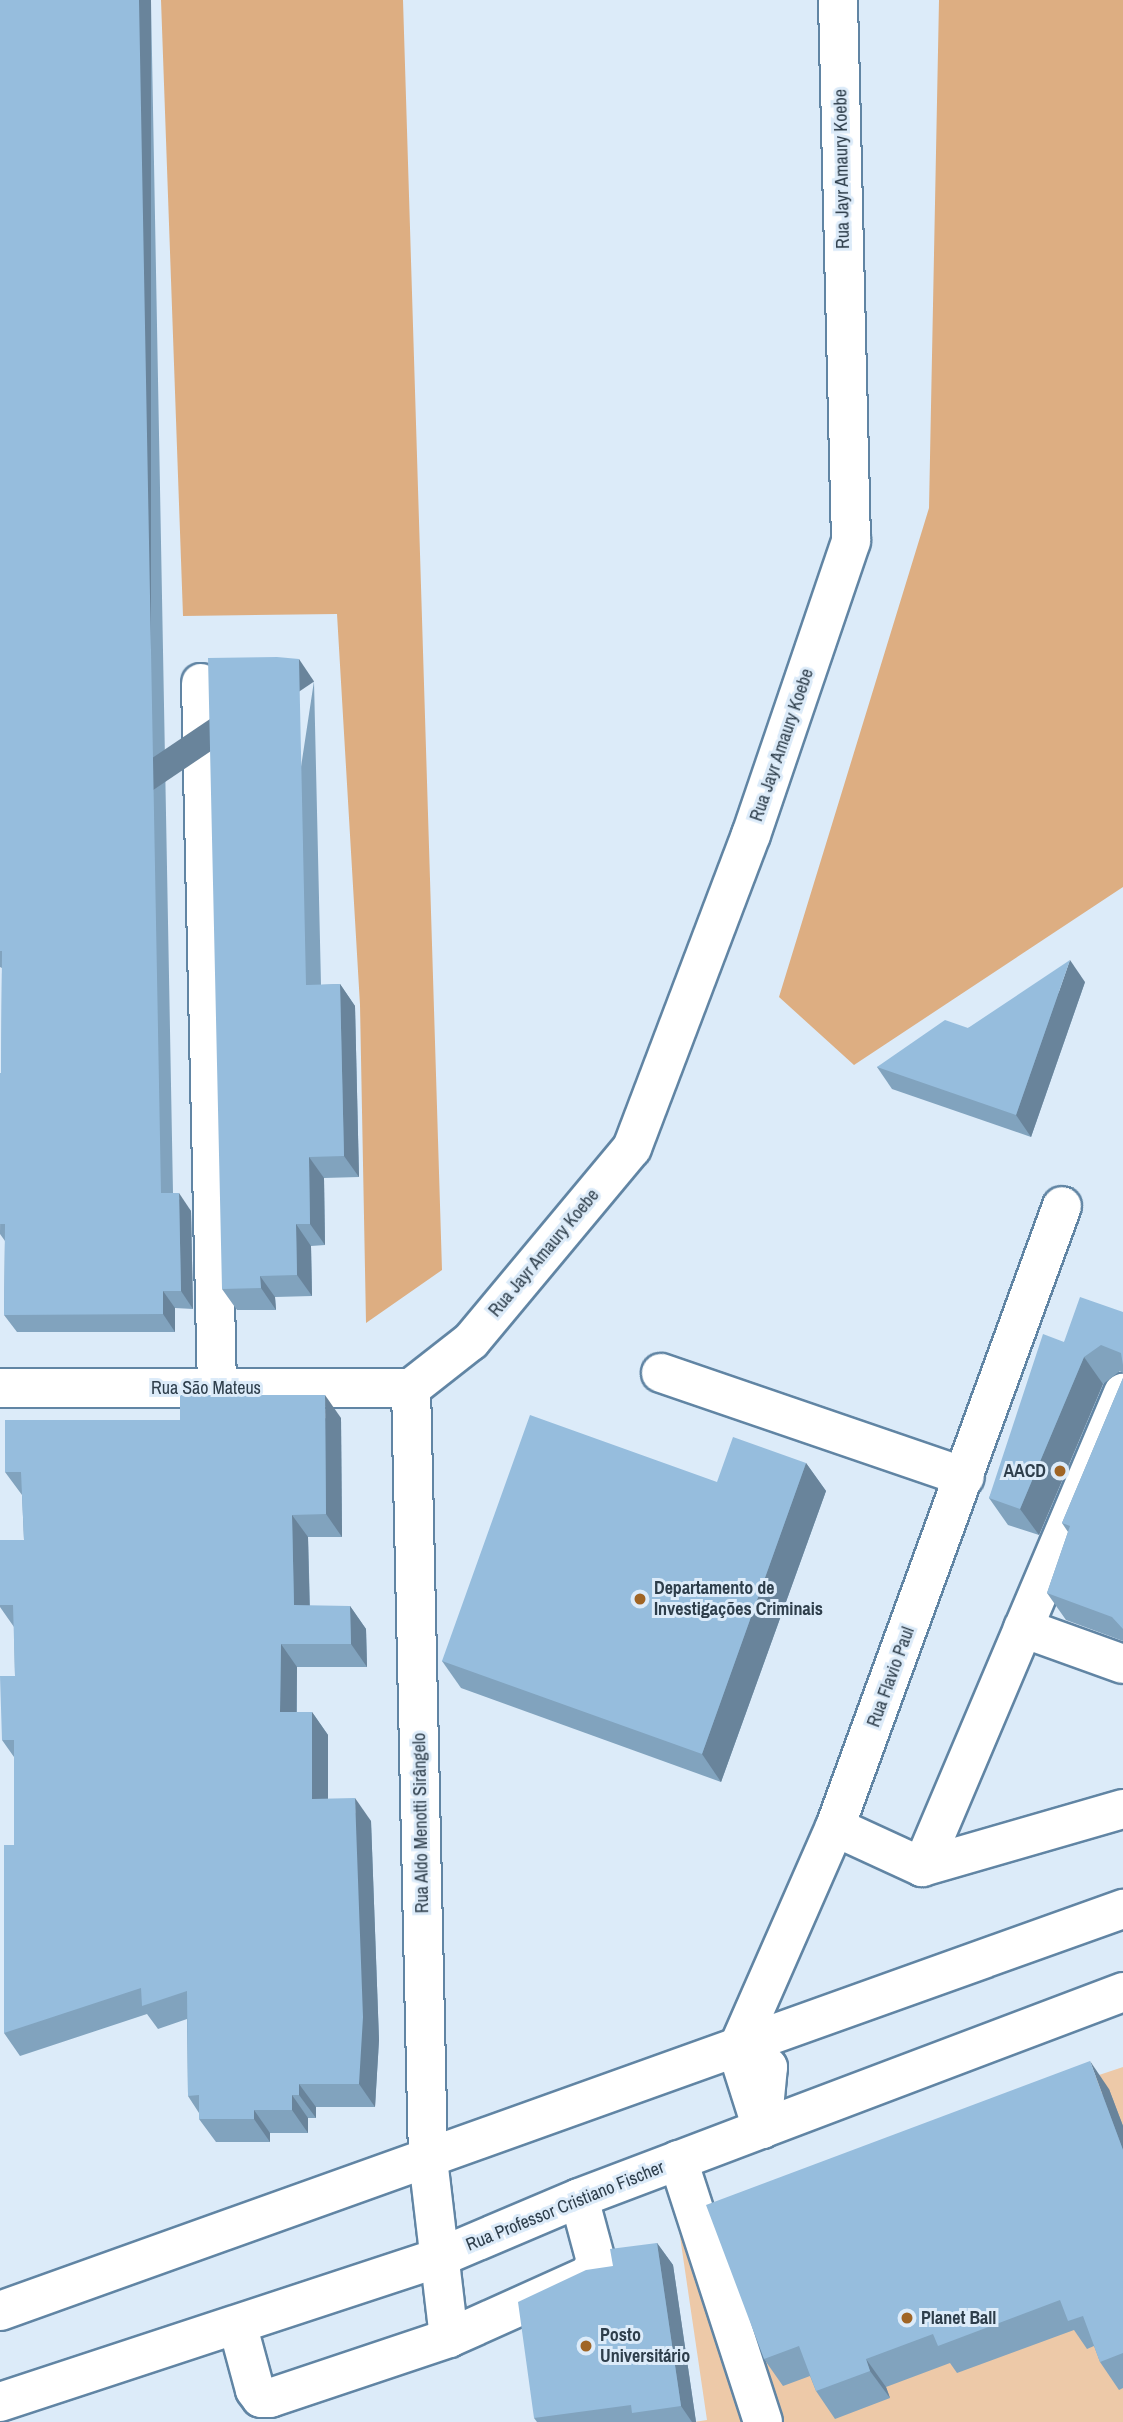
<!DOCTYPE html>
<html>
<head>
<meta charset="utf-8">
<style>
  body { margin:0 }
  #map { position:relative; width:1123px; height:2422px; overflow:hidden; background:#dcebf9; font-family:"Archivo Narrow",sans-serif }
  div>[style] { position:absolute }
  .green>* { inset:0; background:#edc9a8 }
  .forest>* { inset:0; background:#ddae82 }
  .roads { filter:drop-shadow(2px 0 #6185a4) drop-shadow(-2px 0 #6185a4) drop-shadow(0 2px #6185a4) drop-shadow(0 -2px #6185a4) }
  .minor>* { height:38px; margin:-19px; padding:0 19px; transform-origin:19px; border-radius:19px; background:#fff }
  .major>* { height:38px; margin:-19px; padding:0 19px; transform-origin:19px; border-radius:19px; background:#fff }
  .wall>* { inset:0; background:#81a3be }
  .shaded-wall>* { inset:0; background:#69849b; transform-origin:0 0 }
  .building>* { inset:0; background:#96bddd }
  .dots>* { width:19px; height:19px; translate:-50% -50%; box-sizing:border-box; border:4px solid #dcebf9; border-radius:50% }
  span { translate:-50% -50%; white-space:nowrap; text-align:center; line-height:1.15; -webkit-text-stroke:6px #dcebf9; paint-order:stroke }
  .street-label { font-size:18px; color:#2e3e4b }
  .poi-label { font-size:18px; color:#2e3e4b; font-weight:700 }
  .right { translate:-100% -50%; text-align:right }
  .left { translate:0 -50%; text-align:left }
</style>
</head>
<body>
<div id="map">
  <div class="green">
    <i style="clip-path:polygon(1123px 2067px,1123px 2422px,694px 2422px,707px 2420px,677px 2216px)"></i>
  </div>
  <div class="forest">
    <i style="clip-path:polygon(161px 0,403px 0,442px 1270px,366px 1323px,360px 1005px,337px 614px,183px 616px)"></i>
    <i style="clip-path:polygon(939px 0,1123px 0,1123px 887px,854px 1065px,779px 997px,929px 508px)"></i>
  </div>
  <div class="roads">
    <div class="minor">
      <i style="left:201px;top:683px;width:705px;rotate:88.7deg"></i>
      <i style="left:661px;top:1373px;width:321px;rotate:18.9deg"></i>
      <i style="left:0;top:1388px;width:411px"></i>
      <i style="left:411px;top:1388px;width:76px;rotate:-38.1deg"></i>
      <i style="left:471px;top:1341px;width:251px;rotate:-50.2deg"></i>
      <i style="left:632px;top:1148px;width:335px;rotate:-69.2deg"></i>
      <i style="left:751px;top:835px;width:311px;rotate:-71.2deg"></i>
      <i style="left:851px;top:541px;width:541px;rotate:-91.38deg"></i>
      <i style="left:1023px;top:1628px;width:106px;rotate:19.8deg"></i>
      <i style="left:835px;top:1827px;width:96px;rotate:24.7deg"></i>
      <i style="left:922px;top:1867px;width:515px;rotate:-67.02deg"></i>
      <i style="left:922px;top:1867px;width:209px;rotate:-16.1deg"></i>
      <i style="left:762px;top:2129px;width:62px;rotate:-84.5deg"></i>
      <i style="left:768px;top:2067px;width:35px;rotate:-151deg"></i>
      <i style="left:737px;top:2050px;width:244px;rotate:-66.3deg"></i>
      <i style="left:835px;top:1827px;width:661px;rotate:-69.92deg"></i>
      <i style="left:678px;top:2160px;width:275px;rotate:72deg"></i>
      <i style="left:238px;top:2327px;width:65px;rotate:74.9deg"></i>
      <i style="left:255px;top:2390px;width:10px;rotate:53deg"></i>
      <i style="left:261px;top:2398px;width:9px"></i>
      <i style="left:270px;top:2398px;width:189px;rotate:-18.5deg"></i>
      <i style="left:449px;top:2338px;width:180px;rotate:-96.7deg"></i>
      <i style="left:428px;top:2159px;width:771px;rotate:-91.26deg"></i>
      <i style="left:449px;top:2338px;width:154px;rotate:-24.2deg"></i>
      <i style="left:589px;top:2275px;width:16px;rotate:-63deg"></i>
      <i style="left:596px;top:2261px;width:65px;rotate:-105.1deg"></i>
    </div>
    <div class="major">
      <i style="left:737px;top:2050px;width:83px;rotate:72.4deg"></i>
      <i style="left:0;top:2311px;width:1193px;rotate:-19.7deg"></i>
      <i style="left:0;top:2402px;width:463px;rotate:-18.2deg"></i>
      <i style="left:440px;top:2257px;width:151px;rotate:-23deg"></i>
      <i style="left:579px;top:2198px;width:582px;rotate:-20.74deg"></i>
    </div>
  </div>
  <div class="wall">
    <i style="clip-path:polygon(0 0,151px 0,173px 1193px,191px 1211px,193px 1309px,175px 1308px,175px 1332px,17px 1332px,4px 1315px,5px 1241px,0 1234px,2px 968px,0 967px)"></i>
    <i style="clip-path:polygon(314px 681px,321px 985px,340px 984px,355px 1006px,359px 1177px,324px 1178px,325px 1245px,311px 1246px,312px 1296px,275px 1297px,276px 1310px,237px 1310px,222px 1289px)"></i>
    <i style="clip-path:polygon(1085px 982px,1031px 1137px,892px 1089px,877px 1067px,968px 1028px)"></i>
    <i style="clip-path:polygon(1123px 1312px,1123px 1373px,1120px 1371px,1103px 1384px,1039px 1535px,1008px 1525px,989px 1498px,1064px 1342px)"></i>
    <i style="clip-path:polygon(1123px 1378px,1123px 1641px,1066px 1620px,1047px 1593px,1068px 1532px,1062px 1523px)"></i>
    <i style="clip-path:polygon(341px 1418px,342px 1537px,308px 1537px,310px 1606px,350px 1606px,366px 1629px,367px 1667px,297px 1667px,297px 1712px,312px 1712px,328px 1735px,328px 1799px,371px 1821px,379px 2040px,375px 2107px,316px 2107px,316px 2118px,308px 2118px,308px 2133px,270px 2133px,270px 2142px,216px 2142px,199px 2119px,199px 2113px,188px 2096px,187px 2019px,158px 2029px,147px 2014px,20px 2056px,4px 2033px,14px 1845px,14px 1757px,2px 1740px,15px 1676px,14px 1627px,0 1607px,0 1540px,24px 1540px,22px 1495px,5px 1472px,180px 1420px)"></i>
    <i style="clip-path:polygon(806px 1463px,826px 1491px,721px 1782px,461px 1688px,442px 1661px)"></i>
    <i style="clip-path:polygon(1109px 2089px,1123px 2126px,1123px 2388px,1119px 2390px,1100px 2362px,1094px 2346px,1087px 2349px,1074px 2330px,957px 2373px,950px 2363px,886px 2387px,890px 2398px,835px 2419px,816px 2391px,810px 2376px,783px 2386px,764px 2359px)"></i>
    <i style="clip-path:polygon(657px 2243px,673px 2265px,696px 2422px,537px 2422px,534px 2418px,613px 2266px)"></i>
  </div>
  <div class="shaded-wall">
    <i style="left:139px;top:0;width:12px;height:1193px"></i>
    <i style="left:299px;top:659px;width:27px;height:326px;rotate:56deg"></i>
    <i style="clip-path:polygon(1070px 960px,1085px 982px,1031px 1137px,1016px 1115px)"></i>
    <i style="clip-path:polygon(340px 984px,355px 1006px,359px 1177px,344px 1156px)"></i>
    <i style="clip-path:polygon(309px 1157px,324px 1178px,325px 1245px,310px 1224px)"></i>
    <i style="clip-path:polygon(179px 1193px,191px 1211px,193px 1309px,181px 1291px)"></i>
    <i style="clip-path:polygon(296px 1224px,311px 1246px,312px 1296px,297px 1275px)"></i>
    <i style="clip-path:polygon(260px 1276px,275px 1297px,276px 1310px,261px 1288px)"></i>
    <i style="clip-path:polygon(163px 1291px,175px 1308px,175px 1332px,163px 1314px)"></i>
    <i style="clip-path:polygon(1084px 1357px,1103px 1384px,1039px 1535px,1020px 1509px)"></i>
    <i style="clip-path:polygon(325px 1395px,341px 1418px,342px 1537px,326px 1514px)"></i>
    <i style="clip-path:polygon(806px 1463px,826px 1491px,721px 1782px,702px 1754px)"></i>
    <i style="clip-path:polygon(292px 1515px,308px 1537px,310px 1628px,294px 1605px)"></i>
    <i style="clip-path:polygon(350px 1606px,366px 1629px,367px 1667px,351px 1644px)"></i>
    <i style="clip-path:polygon(281px 1644px,297px 1667px,296px 1734px,280px 1712px)"></i>
    <i style="clip-path:polygon(312px 1712px,328px 1735px,328px 1822px,312px 1799px)"></i>
    <i style="clip-path:polygon(355px 1798px,371px 1821px,379px 2040px,375px 2107px,359px 2084px)"></i>
    <i style="clip-path:polygon(1090px 2061px,1109px 2089px,1123px 2126px,1123px 2150px)"></i>
    <i style="clip-path:polygon(299px 2084px,316px 2107px,316px 2118px,299px 2095px)"></i>
    <i style="clip-path:polygon(292px 2095px,308px 2118px,308px 2133px,292px 2110px)"></i>
    <i style="clip-path:polygon(254px 2110px,270px 2133px,270px 2142px,254px 2119px)"></i>
    <i style="clip-path:polygon(657px 2243px,673px 2265px,696px 2422px,692px 2422px,681px 2406px)"></i>
    <i style="clip-path:polygon(866px 2359px,886px 2387px,890px 2398px,870px 2371px)"></i>
  </div>
  <div class="building">
    <i style="clip-path:polygon(0 0,139px 0,161px 1193px,179px 1193px,181px 1291px,163px 1291px,163px 1314px,4px 1315px,5px 1224px,0 1224px,0 1073px,1px 1073px,2px 951px,0 951px)"></i>
    <i style="clip-path:polygon(277px 657px,299px 659px,306px 985px,340px 984px,344px 1156px,309px 1157px,310px 1224px,296px 1224px,297px 1275px,260px 1276px,261px 1288px,222px 1289px,208px 658px)"></i>
    <i style="clip-path:polygon(1070px 960px,1016px 1115px,877px 1067px,945px 1020px,968px 1028px)"></i>
    <i style="clip-path:polygon(1080px 1297px,1123px 1312px,1123px 1365px,1121px 1353px,1101px 1345px,1084px 1357px,1020px 1509px,989px 1498px,1043px 1334px,1064px 1342px)"></i>
    <i style="clip-path:polygon(1123px 1378px,1123px 1629px,1112px 1617px,1047px 1593px,1070px 1526px,1062px 1523px)"></i>
    <i style="clip-path:polygon(180px 1395px,325px 1395px,326px 1514px,292px 1515px,294px 1605px,350px 1606px,351px 1644px,281px 1644px,280px 1712px,312px 1712px,312px 1799px,355px 1798px,363px 2017px,359px 2084px,299px 2084px,299px 2095px,292px 2095px,292px 2110px,254px 2110px,254px 2119px,199px 2119px,199px 2095px,188px 2096px,187px 1991px,142px 2006px,141px 1988px,4px 2033px,4px 1845px,14px 1845px,14px 1740px,2px 1740px,0 1676px,15px 1676px,13px 1605px,0 1605px,0 1540px,24px 1540px,21px 1472px,5px 1472px,5px 1420px,180px 1420px)"></i>
    <i style="clip-path:polygon(530px 1415px,717px 1482px,733px 1437px,806px 1463px,702px 1754px,442px 1661px)"></i>
    <i style="clip-path:polygon(1090px 2061px,1123px 2150px,1123px 2353px,1100px 2362px,1083px 2316px,1068px 2321px,1060px 2300px,938px 2346px,933px 2334px,866px 2359px,870px 2371px,816px 2391px,799px 2346px,764px 2359px,706px 2205px)"></i>
    <i style="clip-path:polygon(657px 2243px,681px 2406px,632px 2413px,631px 2405px,534px 2418px,518px 2302px,586px 2270px,613px 2266px,610px 2249px)"></i>
  </div>
  <div class="dots">
    <i style="left:1060px;top:1471px;background:#a06525"></i>
    <i style="left:640px;top:1599px;background:#a06525"></i>
    <i style="left:907px;top:2318px;background:#a06525"></i>
    <i style="left:586px;top:2346px;background:#a06525"></i>
  </div>
  <div class="street-label">
    <span style="left:842px;top:169px;rotate:-91deg">Rua Jayr Amaury Koebe</span>
    <span style="left:782px;top:745px;rotate:-71deg">Rua Jayr Amaury Koebe</span>
    <span style="left:544px;top:1253px;rotate:-50deg">Rua Jayr Amaury Koebe</span>
    <span style="left:206px;top:1388px">Rua São Mateus</span>
    <span style="left:891px;top:1677px;rotate:-70deg">Rua Flavio Paul</span>
    <span style="left:421px;top:1823px;rotate:-91deg">Rua Aldo Menotti Sirângelo</span>
    <span style="left:565px;top:2206px;rotate:-22deg">Rua Professor Cristiano Fischer</span>
  </div>
  <div class="poi-label">
    <span class="right" style="left:1046px;top:1471px">AACD</span>
    <span class="left" style="left:654px;top:1599px">Departamento de<br>Investigações Criminais</span>
    <span class="left" style="left:921px;top:2318px">Planet Ball</span>
    <span class="left" style="left:600px;top:2346px">Posto<br>Universitário</span>
  </div>
</div>
</body>
</html>
